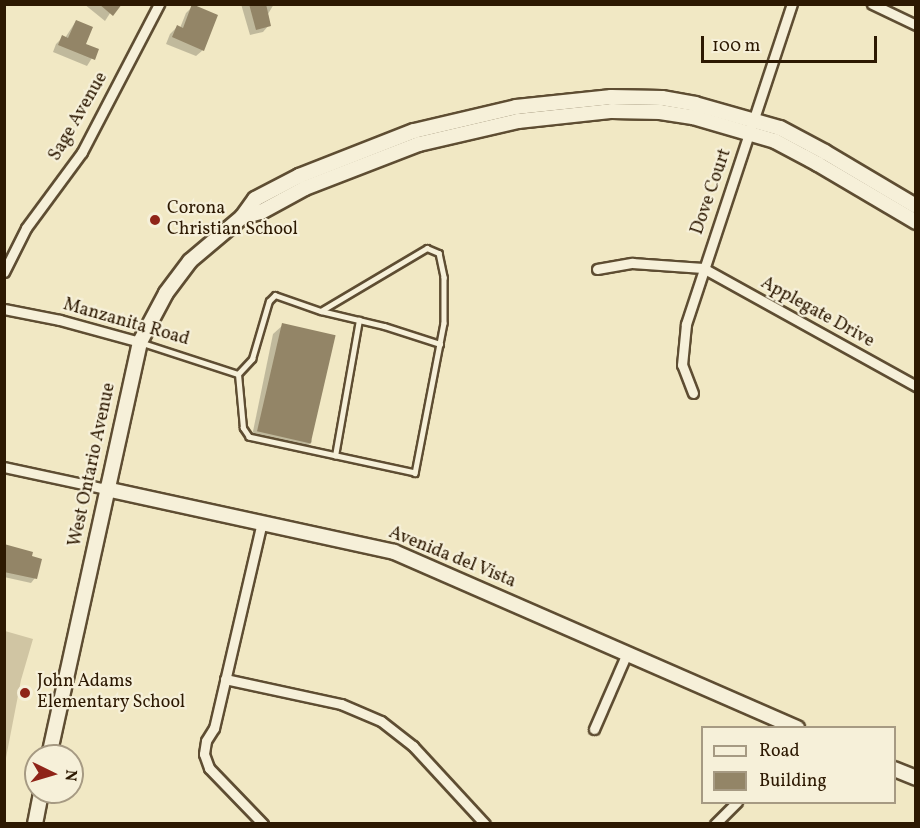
<!DOCTYPE html>
<html>
<head>
<meta charset="utf-8">
<style>
  body { margin:0 }
  #map { position:relative; width:920px; height:828px; overflow:hidden; background:#f1e8c4; font-family:Vollkorn,serif }
  div>[style] { position:absolute }
  .green>* { inset:0; background:#d0c5a3 }
  .shadow>* { inset:0; background:#0003 }
  .building>* { inset:0; background:#938567; transform-origin:0 0 }
  .roads { filter:drop-shadow(2px 0 #5e4d32) drop-shadow(-2px 0 #5e4d32) drop-shadow(0 2px #5e4d32) drop-shadow(0 -2px #5e4d32) }
  .lane>* { height:4.5px; margin:-2.25px; padding:0 2.25px; transform-origin:2.25px; border-radius:2.25px; background:#f6f0d9 }
  .street>* { height:9px; margin:-4.5px; padding:0 4.5px; transform-origin:4.5px; border-radius:4.5px; background:#f6f0d9 }
  .secondary>* { height:14px; margin:-7px; padding:0 7px; transform-origin:7px; border-radius:7px; background:#f6f0d9 }
  .dots>* { width:16px; height:16px; translate:-50% -50%; box-sizing:border-box; border:3px solid #f6f0d9; border-radius:50% }
  span { translate:-50% -50%; white-space:nowrap; text-align:center; line-height:1.15; -webkit-text-stroke:4.5px #f6f0d9; paint-order:stroke }
  .street-label { font-size:18px; color:#2d1902 }
  .poi-label { font-size:18px; color:#2d1902 }
  .left { translate:0 -50%; text-align:left }
  .frame { position:absolute; inset:0; border:6px solid #2d1902; pointer-events:none }
  .legend { position:absolute; left:701px; top:726px; width:195px; height:78px; box-sizing:border-box; background:#f6f0d9; border:2px solid #a69a83; margin:0; padding:8px 10px; list-style:none; font-size:18px; color:#2d1902 }
  .legend li { display:flex; align-items:center; gap:12px; height:30px }
  .legend b { width:30px; border:2px solid #a69a83 }
  .north { position:absolute; left:24px; top:744px; width:60px; height:60px; box-sizing:border-box; background:#f6f0d9; border:2px solid #a69a83; border-radius:50%; rotate:95deg; font-size:16px; font-weight:700; line-height:24px; text-align:center; color:#2d1902 }
  .north::after { content:''; display:block; margin:auto; width:21px; height:27px; background:#8f2418; clip-path:polygon(50% 0,100% 100%,50% 72%,0 100%) }
  .scale { position:absolute; left:701px; top:36px; width:176px; height:27px; box-sizing:border-box; border:3px solid #2d1902; border-top:0; padding-left:8px; font-size:18px; line-height:21px; white-space:nowrap; color:#2d1902; -webkit-text-stroke:4px #f6f0d9; paint-order:stroke }
</style>
</head>
<body>
<div id="map">
  <div class="green">
    <i style="clip-path:polygon(5px 631px,33px 639px,21px 680px,5px 763px)"></i>
  </div>
  <div class="shadow">
    <i style="clip-path:polygon(84px 4px,116px 4px,105px 21px)"></i>
    <i style="clip-path:polygon(241px 4px,274px 4px,268px 14px,269px 25px,263px 32px,250px 35px)"></i>
    <i style="clip-path:polygon(193px 6px,203px 50px,196px 56px,166px 44px,170px 34px,177px 27px,180px 28px,186px 13px)"></i>
    <i style="clip-path:polygon(76px 21px,85px 45px,97px 50px,87px 66px,53px 52px,56px 44px,63px 37px,65px 38px)"></i>
    <i style="clip-path:polygon(283px 325px,312px 442px,302px 451px,251px 441px,273px 334px)"></i>
    <i style="clip-path:polygon(4px 546px,31px 557px,35px 578px,31px 583px,4px 577px)"></i>
  </div>
  <div class="building">
    <i style="clip-path:polygon(99px 4px,122px 4px,113px 16px)"></i>
    <i style="clip-path:polygon(192px 4px,218px 15px,204px 51px,172px 37px,177px 25px,183px 28px)"></i>
    <i style="clip-path:polygon(249px 4px,266px 4px,271px 26px,256px 30px)"></i>
    <i style="clip-path:polygon(76px 20px,93px 27px,86px 44px,99px 49px,95px 60px,58px 45px,62px 35px,68px 38px)"></i>
    <i style="left:282px;top:323px;width:55px;height:111px;rotate:13deg"></i>
    <i style="clip-path:polygon(4px 544px,33px 552px,32px 556px,42px 559px,37px 579px,4px 572px)"></i>
  </div>
  <div class="roads">
    <div class="lane">
      <i style="left:427px;top:248px;width:13px;rotate:23deg"></i>
      <i style="left:439px;top:253px;width:25px;rotate:78deg"></i>
      <i style="left:444px;top:277px;width:46px;rotate:90deg"></i>
      <i style="left:444px;top:323px;width:153px;rotate:100.9deg"></i>
      <i style="left:415px;top:473px;width:170px;rotate:-167.8deg"></i>
      <i style="left:249px;top:437px;width:11px;rotate:-124deg"></i>
      <i style="left:243px;top:428px;width:54px;rotate:-95.3deg"></i>
      <i style="left:238px;top:374px;width:21px;rotate:-47deg"></i>
      <i style="left:252px;top:359px;width:60px;rotate:-73.7deg"></i>
      <i style="left:269px;top:301px;width:8px;rotate:-45deg"></i>
      <i style="left:275px;top:295px;width:49px;rotate:19.2deg"></i>
      <i style="left:321px;top:311px;width:123px;rotate:-30.7deg"></i>
      <i style="left:321px;top:311px;width:65px;rotate:13.4deg"></i>
      <i style="left:384px;top:326px;width:59px;rotate:17.8deg"></i>
      <i style="left:143px;top:343px;width:100px;rotate:18.1deg"></i>
      <i style="left:335px;top:456px;width:138px;rotate:-80deg"></i>
    </div>
    <div class="street">
      <i style="left:872px;top:4px;width:49px;rotate:25.5deg"></i>
      <i style="left:597px;top:269px;width:36px;rotate:-10deg"></i>
      <i style="left:632px;top:263px;width:71px;rotate:4deg"></i>
      <i style="left:703px;top:268px;width:244px;rotate:29deg"></i>
      <i style="left:4px;top:272px;width:49px;rotate:-63.4deg"></i>
      <i style="left:26px;top:228px;width:94px;rotate:-53.6deg"></i>
      <i style="left:82px;top:152px;width:167px;rotate:-62.5deg"></i>
      <i style="left:4px;top:309px;width:57px;rotate:11.1deg"></i>
      <i style="left:60px;top:320px;width:83px;rotate:15.4deg"></i>
      <i style="left:693px;top:393px;width:30px;rotate:-111deg"></i>
      <i style="left:682px;top:365px;width:41px;rotate:-84.4deg"></i>
      <i style="left:686px;top:324px;width:337px;rotate:-71.7deg"></i>
      <i style="left:4px;top:467px;width:104px;rotate:12.2deg"></i>
      <i style="left:262px;top:522px;width:212px;rotate:103.1deg"></i>
      <i style="left:214px;top:728px;width:15px;rotate:122deg"></i>
      <i style="left:206px;top:741px;width:13px;rotate:99deg"></i>
      <i style="left:204px;top:754px;width:15px;rotate:70deg"></i>
      <i style="left:209px;top:768px;width:78px;rotate:46deg"></i>
      <i style="left:225px;top:679px;width:119px;rotate:12.2deg"></i>
      <i style="left:341px;top:704px;width:43px;rotate:23deg"></i>
      <i style="left:381px;top:721px;width:41px;rotate:38deg"></i>
      <i style="left:413px;top:746px;width:106px;rotate:47.3deg"></i>
      <i style="left:594px;top:729px;width:83px;rotate:-66.5deg"></i>
      <i style="left:715px;top:824px;width:31px;rotate:-45deg"></i>
    </div>
    <div class="secondary">
      <i style="left:242px;top:217px;width:22px;rotate:-54deg"></i>
      <i style="left:255px;top:199px;width:50px;rotate:-27.6deg"></i>
      <i style="left:299px;top:176px;width:123px;rotate:-21.4deg"></i>
      <i style="left:414px;top:131px;width:105px;rotate:-13.2deg"></i>
      <i style="left:516px;top:107px;width:96px;rotate:-6deg"></i>
      <i style="left:611px;top:97px;width:51px;rotate:1.1deg"></i>
      <i style="left:662px;top:98px;width:34px;rotate:10deg"></i>
      <i style="left:695px;top:104px;width:88px;rotate:15.8deg"></i>
      <i style="left:780px;top:128px;width:51px;rotate:28.1deg"></i>
      <i style="left:825px;top:152px;width:106px;rotate:30.7deg"></i>
      <i style="left:106px;top:489px;width:295px;rotate:12.3deg"></i>
      <i style="left:394px;top:552px;width:440px;rotate:23.6deg"></i>
      <i style="left:49px;top:756px;width:424px;rotate:-77.6deg"></i>
      <i style="left:140px;top:342px;width:55px;rotate:-62deg"></i>
      <i style="left:166px;top:293px;width:40px;rotate:-53deg"></i>
      <i style="left:190px;top:261px;width:68px;rotate:-40.2deg"></i>
      <i style="left:242px;top:217px;width:20px;rotate:-15deg"></i>
      <i style="left:261px;top:212px;width:50px;rotate:-28.6deg"></i>
      <i style="left:305px;top:188px;width:122px;rotate:-21.1deg"></i>
      <i style="left:419px;top:144px;width:102px;rotate:-13.1deg"></i>
      <i style="left:518px;top:121px;width:95px;rotate:-6.1deg"></i>
      <i style="left:612px;top:111px;width:48px;rotate:1.2deg"></i>
      <i style="left:660px;top:112px;width:33px;rotate:9deg"></i>
      <i style="left:693px;top:117px;width:85px;rotate:16.3deg"></i>
      <i style="left:775px;top:141px;width:49px;rotate:28.1deg"></i>
      <i style="left:818px;top:164px;width:114px;rotate:30.6deg"></i>
      <i style="left:894px;top:769px;width:24px;rotate:22deg"></i>
      <i style="left:35px;top:824px;width:33px;rotate:-79deg"></i>
    </div>
  </div>
  <div class="dots">
    <i style="left:155px;top:220px;background:#8f2418"></i>
    <i style="left:25px;top:693px;background:#8f2418"></i>
  </div>
  <div class="street-label">
    <span style="left:79px;top:117px;rotate:-60deg">Sage Avenue</span>
    <span style="left:712px;top:192px;rotate:-71deg">Dove Court</span>
    <span style="left:817px;top:313px;rotate:29deg">Applegate Drive</span>
    <span style="left:126px;top:323px;rotate:16deg">Manzanita Road</span>
    <span style="left:93px;top:465px;rotate:-78deg">West Ontario Avenue</span>
    <span style="left:452px;top:558px;rotate:22deg">Avenida del Vista</span>
  </div>
  <div class="poi-label">
    <span class="left" style="left:167px;top:220px">Corona<br>Christian School</span>
    <span class="left" style="left:37px;top:693px">John Adams<br>Elementary School</span>
  </div>
  <div class="frame"></div>
  <ul class="legend">
  <li><b style="height:8px;background:#f6f0d9"></b>Road</li>
  <li><b style="height:16px;background:#938567"></b>Building</li>
  </ul>
  <div class="north">N</div>
  <div class="scale">100 m</div>
</div>
</body>
</html>
